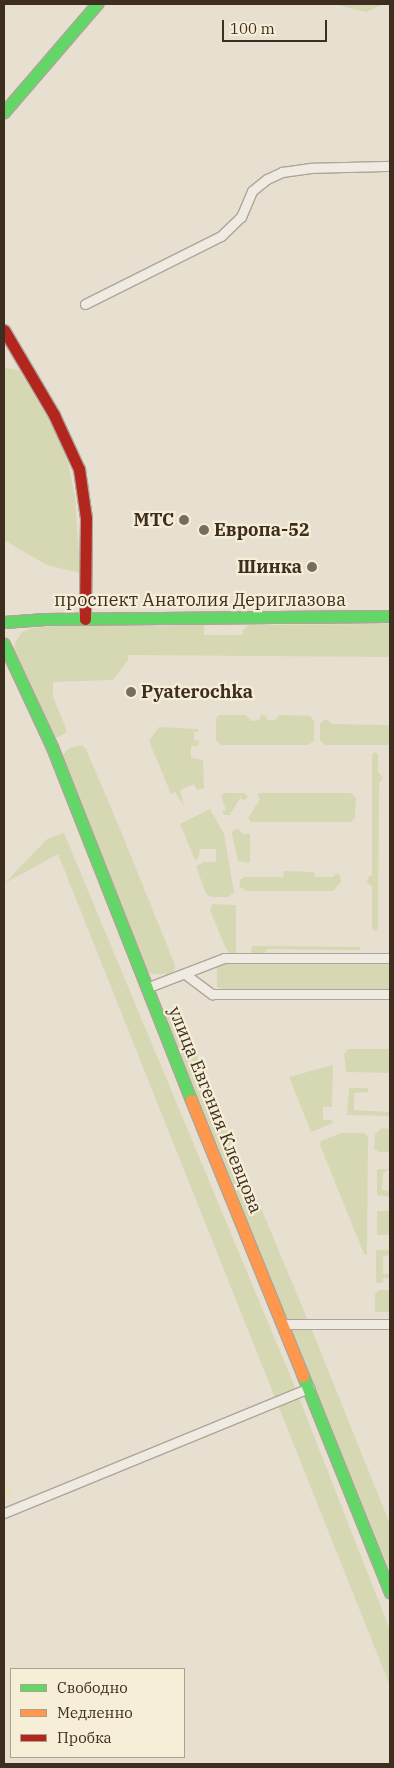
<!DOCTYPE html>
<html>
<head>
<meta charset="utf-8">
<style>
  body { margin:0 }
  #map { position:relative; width:394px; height:1768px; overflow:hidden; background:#e7e0d1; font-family:"IBM Plex Serif",serif }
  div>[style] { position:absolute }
  .farmland>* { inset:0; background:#e6dfc2 }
  .green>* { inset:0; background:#d6d7b3; transform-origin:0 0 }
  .roads { filter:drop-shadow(1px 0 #ada599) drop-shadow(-1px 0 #ada599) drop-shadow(0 1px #ada599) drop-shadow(0 -1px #ada599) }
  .street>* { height:9px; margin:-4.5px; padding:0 4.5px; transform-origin:4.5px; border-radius:4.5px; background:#efebe3 }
  .fast>* { height:11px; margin:-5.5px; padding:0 5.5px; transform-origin:5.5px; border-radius:5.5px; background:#63d668 }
  .slow>* { height:11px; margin:-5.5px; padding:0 5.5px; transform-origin:5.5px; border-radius:5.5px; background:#ff974d }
  .jam>* { height:11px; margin:-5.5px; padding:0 5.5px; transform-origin:5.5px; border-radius:5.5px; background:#b3261e }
  .dots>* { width:14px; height:14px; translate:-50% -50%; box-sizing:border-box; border:2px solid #f7eed8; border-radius:50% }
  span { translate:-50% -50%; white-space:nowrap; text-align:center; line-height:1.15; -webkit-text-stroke:4.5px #f7eed8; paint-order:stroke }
  .poi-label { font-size:18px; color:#3d2e20; font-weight:700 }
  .right { translate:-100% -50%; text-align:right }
  .left { translate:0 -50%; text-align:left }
  .street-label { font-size:18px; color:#3d2e20 }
  .frame { position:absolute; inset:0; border:5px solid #3d2e20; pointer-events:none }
  .legend { position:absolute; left:10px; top:1668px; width:175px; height:90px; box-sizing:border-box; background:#f7eed8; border:1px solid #ada18e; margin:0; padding:6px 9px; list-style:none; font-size:15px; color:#3d2e20 }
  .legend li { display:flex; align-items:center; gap:10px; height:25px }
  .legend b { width:25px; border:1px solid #ada18e }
  .scale { position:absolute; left:222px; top:20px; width:105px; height:22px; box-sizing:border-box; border:2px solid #3d2e20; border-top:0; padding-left:6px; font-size:15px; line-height:18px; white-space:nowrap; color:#3d2e20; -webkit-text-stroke:4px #f7eed8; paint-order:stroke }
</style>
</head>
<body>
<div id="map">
  <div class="farmland">
    <i style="clip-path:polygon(4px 1474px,12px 1495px,4px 1498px)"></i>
  </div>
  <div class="green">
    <i style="clip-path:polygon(334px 4px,384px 4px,366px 12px)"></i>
    <i style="clip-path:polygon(5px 368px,19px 370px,54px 429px,68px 463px,75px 496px,80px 573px,47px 565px,4px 540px)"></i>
    <i style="clip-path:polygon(390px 624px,390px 657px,128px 655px,128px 660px,113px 680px,53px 682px,53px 697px,66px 728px,66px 733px,56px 738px,53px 736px,16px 658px,14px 651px,15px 643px,22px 632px,33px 628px,52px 626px,204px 625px,204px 635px,243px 635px,243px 630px,248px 625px)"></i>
    <i style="clip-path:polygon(219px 715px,246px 715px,251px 721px,259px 720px,261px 715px,266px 716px,268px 720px,275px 720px,279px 715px,310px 716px,314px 721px,314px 741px,308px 745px,221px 745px,216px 740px,216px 719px)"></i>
    <i style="clip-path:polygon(324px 720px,328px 720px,331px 724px,390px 725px,390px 745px,325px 745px,320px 740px,320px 723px)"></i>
    <i style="clip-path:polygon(159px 727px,198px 729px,198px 732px,194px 732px,194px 740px,199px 741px,198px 746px,191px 746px,191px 758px,203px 760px,204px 788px,197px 790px,194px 784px,180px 790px,184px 806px,175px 792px,171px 794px,149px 741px)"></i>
    <i style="clip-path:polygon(82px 745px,86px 749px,120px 829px,175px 965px,174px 971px,170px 974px,152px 974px,146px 971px,61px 757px,69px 748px)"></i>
    <i style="clip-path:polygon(375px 752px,378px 754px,378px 772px,383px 778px,379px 783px,378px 928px,376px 931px,372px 929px,372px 886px,367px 883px,368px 877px,372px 875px,372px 754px)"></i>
    <i style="clip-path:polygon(224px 793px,245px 793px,248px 797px,244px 800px,240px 798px,230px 815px,224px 815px,222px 812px,226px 810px,221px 796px)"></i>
    <i style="clip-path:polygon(259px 793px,351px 793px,356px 798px,355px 818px,350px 822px,251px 822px,248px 818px,260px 799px,257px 795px)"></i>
    <i style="clip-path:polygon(210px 809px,224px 834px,234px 892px,229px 897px,211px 897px,206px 894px,196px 866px,204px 862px,216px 862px,216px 849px,200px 849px,198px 858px,195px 860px,180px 824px)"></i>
    <i style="clip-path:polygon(238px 829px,243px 834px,250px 834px,250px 863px,238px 861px,232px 834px,233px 830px)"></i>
    <i style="clip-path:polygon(64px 833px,292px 1380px,390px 1630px,390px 1686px,58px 854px,5px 883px,47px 839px)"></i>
    <i style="clip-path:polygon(284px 871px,314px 872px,315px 877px,333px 877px,336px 873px,340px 875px,341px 882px,333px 891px,246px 891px,239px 886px,240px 880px,244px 877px,283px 877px)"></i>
    <i style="clip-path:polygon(213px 904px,236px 905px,236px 953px,230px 953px,226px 949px,210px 910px)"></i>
    <i style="clip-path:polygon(252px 946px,361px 947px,359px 950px,267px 949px,264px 954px,255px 955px,251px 951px)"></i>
    <i style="clip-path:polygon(222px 963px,390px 963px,390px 989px,222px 989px,217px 987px,217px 965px)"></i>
    <i style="clip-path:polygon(177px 1008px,307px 1318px,390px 1524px,390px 1572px,164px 1013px)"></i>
    <i style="clip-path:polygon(348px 1049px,390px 1049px,390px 1073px,346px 1072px,344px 1054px)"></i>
    <i style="clip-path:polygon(333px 1065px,332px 1107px,323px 1107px,323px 1120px,332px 1120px,333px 1123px,311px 1132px,289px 1077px)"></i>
    <i style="clip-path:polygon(349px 1088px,368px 1088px,368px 1092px,354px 1093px,354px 1110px,390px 1112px,390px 1116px,347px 1115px)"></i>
    <i style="clip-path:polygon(382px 1128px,389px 1129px,390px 1152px,379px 1152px,374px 1149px,375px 1134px)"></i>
    <i style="clip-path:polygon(341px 1133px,364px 1133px,368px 1137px,367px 1255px,364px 1254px,320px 1145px,321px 1141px)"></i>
    <i style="clip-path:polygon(380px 1169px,390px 1169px,383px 1173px,382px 1190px,390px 1191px,390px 1197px,377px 1195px,377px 1170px)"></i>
    <i style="left:377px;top:1211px;width:13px;height:24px"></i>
    <i style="clip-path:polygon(376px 1250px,390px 1250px,390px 1255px,383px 1256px,383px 1274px,390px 1274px,390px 1278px,384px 1278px,382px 1283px,376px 1283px)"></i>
    <i style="clip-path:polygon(379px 1290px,390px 1290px,390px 1312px,375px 1312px,375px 1294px)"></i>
  </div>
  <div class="roads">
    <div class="street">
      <i style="left:85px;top:304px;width:152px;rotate:-26.6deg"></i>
      <i style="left:221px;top:236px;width:28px;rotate:-44deg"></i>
      <i style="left:241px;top:217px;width:28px;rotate:-67deg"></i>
      <i style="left:252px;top:191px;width:19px;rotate:-39deg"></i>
      <i style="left:267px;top:179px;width:17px;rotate:-25deg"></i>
      <i style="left:282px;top:172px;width:29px;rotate:-8deg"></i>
      <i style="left:311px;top:168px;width:79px;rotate:-1.5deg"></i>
      <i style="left:185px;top:974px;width:34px;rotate:37deg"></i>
      <i style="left:212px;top:994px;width:178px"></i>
      <i style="left:146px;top:988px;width:84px;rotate:-21deg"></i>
      <i style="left:224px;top:958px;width:166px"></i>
      <i style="left:284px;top:1324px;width:106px"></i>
      <i style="left:4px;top:1513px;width:330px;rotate:-22.3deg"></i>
    </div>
    <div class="fast">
      <i style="left:4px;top:112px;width:143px;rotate:-49.3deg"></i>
      <i style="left:4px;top:622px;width:41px;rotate:-4.2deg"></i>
      <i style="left:45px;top:619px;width:345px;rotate:-0.5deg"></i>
      <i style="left:4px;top:644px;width:114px;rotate:65deg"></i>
      <i style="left:52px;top:747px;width:379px;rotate:68.5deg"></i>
      <i style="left:303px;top:1376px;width:233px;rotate:68.1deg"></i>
    </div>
    <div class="slow">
      <i style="left:191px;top:1100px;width:298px;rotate:67.9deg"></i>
    </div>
    <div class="jam">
      <i style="left:4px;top:330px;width:99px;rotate:59.5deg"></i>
      <i style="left:54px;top:415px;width:60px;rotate:65.2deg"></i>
      <i style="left:79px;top:469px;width:49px;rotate:81.9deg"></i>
      <i style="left:86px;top:518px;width:101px;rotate:90.6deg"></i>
    </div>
  </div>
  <div class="dots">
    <i style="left:184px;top:520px;background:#786c5e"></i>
    <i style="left:204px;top:530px;background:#786c5e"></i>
    <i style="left:312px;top:567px;background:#786c5e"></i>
    <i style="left:131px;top:692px;background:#786c5e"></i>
  </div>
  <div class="poi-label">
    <span class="right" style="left:174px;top:520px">МТС</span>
    <span class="left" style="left:214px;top:530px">Европа-52</span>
    <span class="right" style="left:302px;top:567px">Шинка</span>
    <span class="left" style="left:141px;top:692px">Pyaterochka</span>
  </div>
  <div class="street-label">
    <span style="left:200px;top:600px">проспект Анатолия Дериглазова</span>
    <span style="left:215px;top:1110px;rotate:68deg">улица Евгения Клевцова</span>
  </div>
  <div class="frame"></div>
  <ul class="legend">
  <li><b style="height:6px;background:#63d668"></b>Свободно</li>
  <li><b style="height:6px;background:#ff974d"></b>Медленно</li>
  <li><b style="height:6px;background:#b3261e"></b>Пробка</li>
  </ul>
  <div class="scale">100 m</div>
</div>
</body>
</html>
